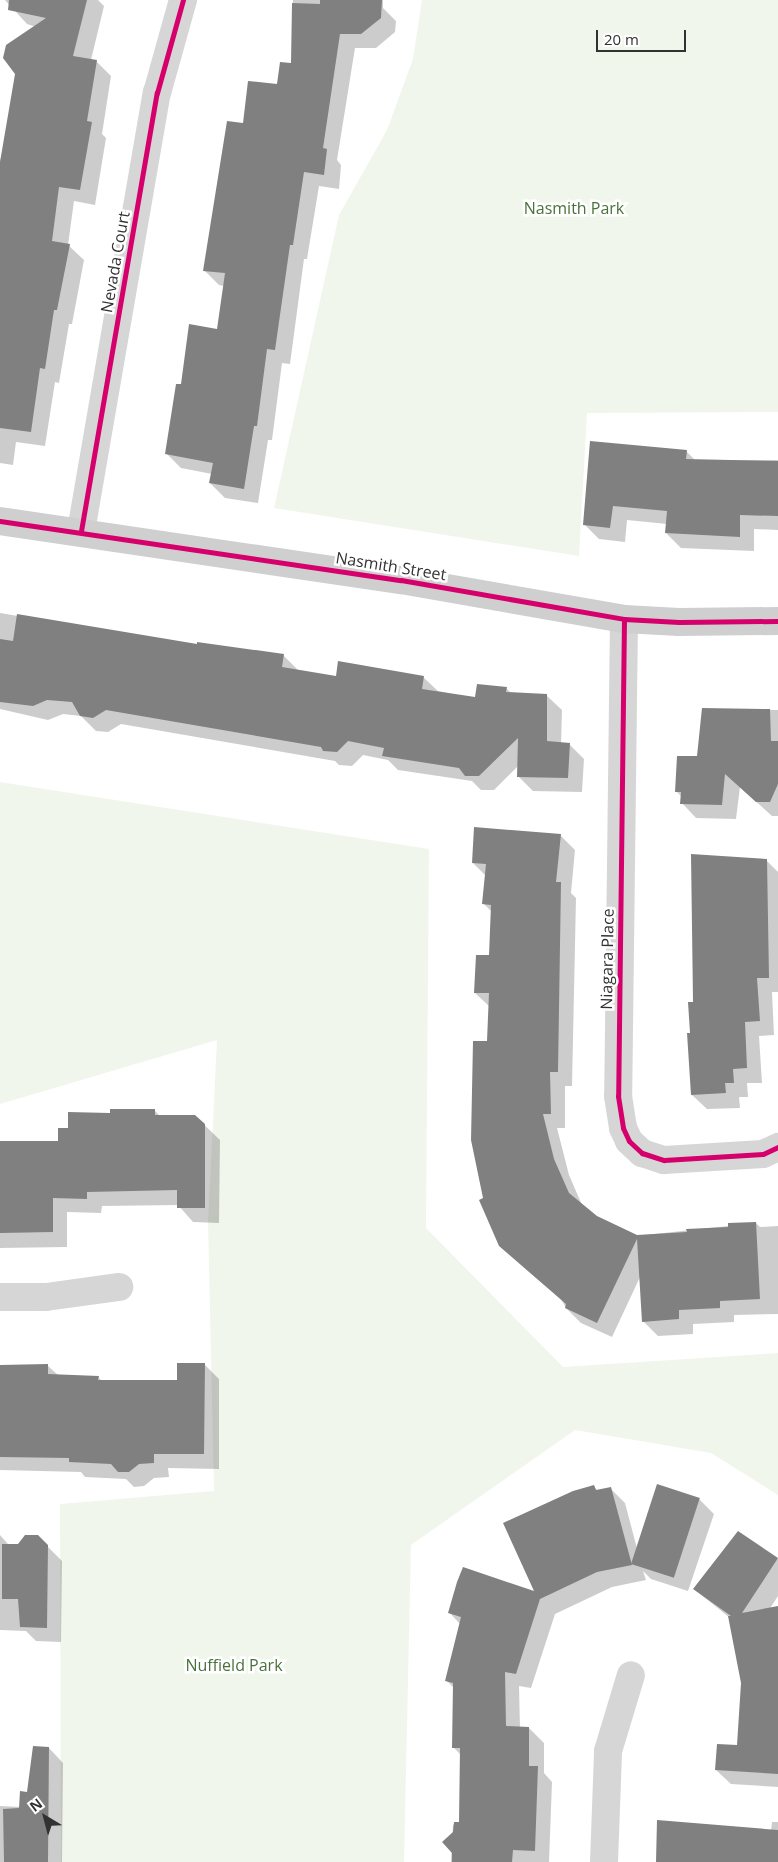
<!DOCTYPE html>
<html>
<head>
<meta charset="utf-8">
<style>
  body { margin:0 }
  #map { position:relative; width:778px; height:1862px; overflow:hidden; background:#fff; font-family:"Open Sans",sans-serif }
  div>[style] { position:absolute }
  .green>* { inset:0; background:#f1f6ed }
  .shadow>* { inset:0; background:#0003 }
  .building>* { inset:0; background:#808080; transform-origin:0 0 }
  .street>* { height:28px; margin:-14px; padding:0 14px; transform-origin:14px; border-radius:14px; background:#d6d6d6 }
  .secondary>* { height:28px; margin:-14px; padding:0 14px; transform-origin:14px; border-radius:14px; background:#cfcfcf }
  .cycleway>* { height:5px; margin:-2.5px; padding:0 2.5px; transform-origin:2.5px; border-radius:2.5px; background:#d6006c }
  span { translate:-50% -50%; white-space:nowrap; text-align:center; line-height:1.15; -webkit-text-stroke:5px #fff; paint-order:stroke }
  .park-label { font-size:16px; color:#4a713b }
  .street-label { font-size:16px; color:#323232 }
  .north { position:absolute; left:20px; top:1792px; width:50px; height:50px; -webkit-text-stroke:4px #fff; paint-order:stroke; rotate:323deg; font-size:14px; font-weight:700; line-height:20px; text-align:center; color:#323232 }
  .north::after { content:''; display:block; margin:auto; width:18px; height:22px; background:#323232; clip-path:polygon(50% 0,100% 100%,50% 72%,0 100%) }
  .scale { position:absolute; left:596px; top:30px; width:90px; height:22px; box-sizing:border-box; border:2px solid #323232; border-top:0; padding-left:6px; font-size:15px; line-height:18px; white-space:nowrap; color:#323232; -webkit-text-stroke:4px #fff; paint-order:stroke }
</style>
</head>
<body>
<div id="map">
  <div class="green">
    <i style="clip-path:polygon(422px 0,778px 0,778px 412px,587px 413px,579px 556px,274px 508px,339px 215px,387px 130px,413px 59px)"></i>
    <i style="clip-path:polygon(0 782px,429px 849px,426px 1228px,563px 1367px,778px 1353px,778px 1495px,711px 1453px,575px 1430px,411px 1545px,404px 1862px,61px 1862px,60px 1504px,214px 1491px,208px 1222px,217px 1040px,0 1104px)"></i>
  </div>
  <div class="shadow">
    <i style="clip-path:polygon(5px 0,98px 0,104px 6px,91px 60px,96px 61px,111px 76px,102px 134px,106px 138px,95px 205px,74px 201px,68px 245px,84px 260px,72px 324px,69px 324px,59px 383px,55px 382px,45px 446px,16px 442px,13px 465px,0 463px,0 161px,36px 27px,27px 24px)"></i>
    <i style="clip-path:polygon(293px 0,383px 0,383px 8px,396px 21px,395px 32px,376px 48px,355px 48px,337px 160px,341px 165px,339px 189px,319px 186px,307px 259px,304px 259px,290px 364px,282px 363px,272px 440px,268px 440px,258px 503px,225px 498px,210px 483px,212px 474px,181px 468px,166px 453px,182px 386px,218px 330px,224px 286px,219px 285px,204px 270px,244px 125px,292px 64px)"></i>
    <i style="clip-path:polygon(686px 451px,695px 460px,778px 460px,778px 530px,754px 529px,754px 551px,681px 548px,666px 533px,667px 524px,627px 520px,625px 542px,599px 539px,584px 524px)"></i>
    <i style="clip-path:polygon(0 613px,198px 646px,283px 655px,298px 670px,337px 678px,423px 677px,438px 691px,476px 699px,506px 688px,512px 694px,547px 696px,562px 710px,561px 744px,569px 744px,584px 759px,582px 792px,533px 791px,518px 776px,518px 766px,494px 790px,481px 790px,472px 781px,398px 770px,388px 760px,363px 755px,352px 766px,339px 765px,335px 761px,121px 724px,108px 732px,96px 731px,81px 716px,63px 714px,48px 720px,0 709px)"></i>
    <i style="clip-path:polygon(704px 709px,778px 710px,778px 816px,772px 816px,740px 787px,736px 819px,696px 818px,682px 803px,682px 797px,677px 792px,699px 757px)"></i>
    <i style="clip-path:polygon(560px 835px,575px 850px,571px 893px,576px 898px,572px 1086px,565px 1086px,565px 1128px,557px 1128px,569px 1175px,582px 1205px,596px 1217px,636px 1236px,756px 1223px,760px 1227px,778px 1226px,778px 1314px,734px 1315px,734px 1322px,693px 1324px,693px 1334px,658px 1336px,643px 1321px,640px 1277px,612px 1337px,581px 1323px,566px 1308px,472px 1140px,474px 1042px,488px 1042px,490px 1007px,475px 993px,490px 957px,492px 912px,483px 903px,486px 876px,473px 863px)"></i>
    <i style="clip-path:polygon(766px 860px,778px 872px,778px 992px,772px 992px,774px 1035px,759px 1036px,762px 1083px,747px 1083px,748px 1097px,739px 1097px,740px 1108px,707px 1109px,692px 1095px,694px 1003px)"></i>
    <i style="clip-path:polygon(154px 1110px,160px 1116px,195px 1116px,220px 1140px,219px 1223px,193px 1222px,178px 1205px,102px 1206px,101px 1213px,67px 1212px,67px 1247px,0 1248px,0 1144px,60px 1143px,69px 1129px,111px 1114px)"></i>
    <i style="clip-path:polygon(204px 1364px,219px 1379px,219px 1469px,168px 1468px,169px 1477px,154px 1478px,144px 1486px,134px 1487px,126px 1479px,85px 1477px,81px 1472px,0 1470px,0 1366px,48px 1366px,58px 1375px,98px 1377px,103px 1382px,178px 1381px)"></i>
    <i style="clip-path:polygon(593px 1486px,598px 1491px,610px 1488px,625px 1503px,639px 1556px,699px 1499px,714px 1514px,688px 1591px,651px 1579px,643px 1571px,646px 1580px,612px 1587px,555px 1614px,531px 1688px,519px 1686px,520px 1728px,529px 1728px,544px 1743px,544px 1773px,552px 1782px,549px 1862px,451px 1862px,453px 1825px,460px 1823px,461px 1755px,453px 1747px,454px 1688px,447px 1681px,460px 1624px,449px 1612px,536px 1593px)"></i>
    <i style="clip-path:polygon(739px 1533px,778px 1559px,778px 1596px,769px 1610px,778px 1608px,778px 1787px,731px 1784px,716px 1770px,738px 1747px,743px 1683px,730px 1618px,694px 1589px)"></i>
    <i style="clip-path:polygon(0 1535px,14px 1551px,37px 1536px,62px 1561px,61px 1642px,36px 1641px,26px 1631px,0 1630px)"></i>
    <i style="clip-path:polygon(49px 1748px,63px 1763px,62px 1862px,0 1862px,0 1806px,21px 1807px)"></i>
    <i style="clip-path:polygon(772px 1822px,778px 1822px,778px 1862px,657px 1862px,771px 1831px)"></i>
  </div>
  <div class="building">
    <i style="clip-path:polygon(9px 0,87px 0,73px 56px,97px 60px,87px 121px,92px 122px,80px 190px,59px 187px,52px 241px,70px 244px,57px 310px,54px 310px,45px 369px,40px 368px,31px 432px,0 428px,0 162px,15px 74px,3px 58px,6px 45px,46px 18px,8px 10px)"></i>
    <i style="clip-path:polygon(320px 0,382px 0,381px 18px,361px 34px,340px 34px,323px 148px,327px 149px,324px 175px,304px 172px,293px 245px,290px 245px,275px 350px,267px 349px,257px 426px,254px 426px,244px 489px,209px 483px,213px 463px,165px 454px,176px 384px,181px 384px,189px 324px,217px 329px,225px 273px,203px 271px,227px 121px,243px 123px,248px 81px,277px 84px,280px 62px,291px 63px,292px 3px,320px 4px)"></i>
    <i style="clip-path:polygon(590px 441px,687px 450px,686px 459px,778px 461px,778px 516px,740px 515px,740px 537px,665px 533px,667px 511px,613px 506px,610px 528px,583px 525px)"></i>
    <i style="clip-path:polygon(17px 614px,197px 644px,197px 642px,284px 654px,282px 667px,336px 676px,338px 661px,424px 676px,422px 689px,475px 697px,477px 684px,507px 687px,506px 692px,547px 694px,547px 741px,570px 743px,568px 778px,517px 777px,518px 738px,479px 776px,465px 776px,459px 768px,382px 756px,384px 748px,348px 741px,337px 752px,323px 751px,321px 747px,106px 710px,93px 718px,80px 716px,72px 702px,47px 700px,33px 706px,0 702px,0 639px,13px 641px)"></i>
    <i style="clip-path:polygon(702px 708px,770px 709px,771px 741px,778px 741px,778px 784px,770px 802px,756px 802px,725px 774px,722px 805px,680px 804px,681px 792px,675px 792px,677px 756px,697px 756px)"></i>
    <i style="clip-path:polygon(474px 827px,561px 834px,556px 882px,561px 882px,558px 1072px,550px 1072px,551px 1114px,543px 1114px,554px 1159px,569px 1193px,597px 1216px,637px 1235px,687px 1232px,686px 1229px,728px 1227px,728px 1223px,756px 1222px,760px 1299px,720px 1301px,720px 1308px,679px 1310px,679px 1319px,642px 1322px,637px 1239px,597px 1323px,565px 1308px,566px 1304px,499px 1246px,479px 1200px,483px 1198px,471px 1140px,473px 1041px,487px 1041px,489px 993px,474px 993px,476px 955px,489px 955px,491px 905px,482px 904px,486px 864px,472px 863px)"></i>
    <i style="clip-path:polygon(691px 854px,767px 859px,769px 978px,757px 978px,760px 1021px,745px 1022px,747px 1068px,733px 1069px,734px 1083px,725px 1083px,726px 1093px,691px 1095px,687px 1033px,690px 1033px,688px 1002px,693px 1002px)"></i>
    <i style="clip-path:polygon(110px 1109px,155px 1109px,155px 1115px,195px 1115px,205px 1124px,205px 1208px,177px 1208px,177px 1190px,87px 1192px,87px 1199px,53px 1198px,53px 1232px,0 1233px,0 1141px,58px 1141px,58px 1128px,68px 1128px,68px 1112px,110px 1113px)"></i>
    <i style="clip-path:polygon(177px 1363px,205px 1363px,204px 1454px,154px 1454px,154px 1463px,139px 1464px,129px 1472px,118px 1472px,111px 1464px,69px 1462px,69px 1458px,0 1457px,0 1365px,48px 1364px,48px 1374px,99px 1376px,98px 1380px,177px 1380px)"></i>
    <i style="left:657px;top:1484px;width:45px;height:84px;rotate:18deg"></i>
    <i style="clip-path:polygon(594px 1485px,596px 1490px,611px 1487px,632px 1565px,597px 1572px,540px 1599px,516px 1674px,505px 1672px,506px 1726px,529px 1727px,529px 1766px,538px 1766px,535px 1851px,513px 1850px,512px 1862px,452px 1862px,452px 1853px,442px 1842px,453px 1832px,454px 1822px,459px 1822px,460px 1748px,452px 1748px,453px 1683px,445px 1681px,461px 1617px,448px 1613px,457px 1582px,463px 1567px,534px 1591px,503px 1523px,573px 1491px)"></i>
    <i style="clip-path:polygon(738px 1531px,778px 1558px,742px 1613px,778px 1606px,778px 1774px,715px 1770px,717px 1744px,737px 1745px,741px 1683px,728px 1616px,731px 1616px,693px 1589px)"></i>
    <i style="clip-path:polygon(25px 1535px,38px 1535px,48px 1545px,47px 1628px,20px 1627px,18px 1599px,2px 1599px,2px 1544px,18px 1544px)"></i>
    <i style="clip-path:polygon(33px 1746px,49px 1747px,48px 1862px,4px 1862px,3px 1809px,19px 1808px,20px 1791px,27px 1792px)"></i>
    <i style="clip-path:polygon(657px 1820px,778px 1830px,778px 1862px,656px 1862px)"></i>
  </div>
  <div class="street">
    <i style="left:81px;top:531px;width:445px;rotate:-80.2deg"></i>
    <i style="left:157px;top:93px;width:97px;rotate:-74.4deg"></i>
    <i style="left:624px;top:619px;width:477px;rotate:90.7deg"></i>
    <i style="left:618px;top:1096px;width:32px;rotate:81deg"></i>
    <i style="left:623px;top:1128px;width:14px;rotate:65deg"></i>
    <i style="left:629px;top:1141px;width:18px;rotate:43deg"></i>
    <i style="left:642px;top:1153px;width:23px;rotate:18deg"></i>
    <i style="left:664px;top:1160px;width:99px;rotate:-3.5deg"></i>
    <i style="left:763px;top:1154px;width:17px;rotate:-25deg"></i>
    <i style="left:0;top:1297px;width:46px"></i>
    <i style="left:46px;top:1297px;width:74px;rotate:-7.8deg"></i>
    <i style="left:604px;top:1862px;width:111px;rotate:-87.9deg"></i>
    <i style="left:608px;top:1751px;width:79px;rotate:-73.2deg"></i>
  </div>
  <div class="secondary">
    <i style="left:0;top:521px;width:405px;rotate:8.4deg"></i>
    <i style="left:401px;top:580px;width:226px;rotate:9.9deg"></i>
    <i style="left:624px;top:619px;width:55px;rotate:3.1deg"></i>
    <i style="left:679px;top:622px;width:99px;rotate:-0.6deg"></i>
  </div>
  <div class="cycleway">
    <i style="left:0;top:521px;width:405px;rotate:8.4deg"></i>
    <i style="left:401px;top:580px;width:226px;rotate:9.9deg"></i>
    <i style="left:624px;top:619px;width:55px;rotate:3.1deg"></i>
    <i style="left:679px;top:622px;width:99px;rotate:-0.6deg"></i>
    <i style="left:81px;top:531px;width:445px;rotate:-80.2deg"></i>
    <i style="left:157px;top:93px;width:97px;rotate:-74.4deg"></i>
    <i style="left:624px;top:619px;width:477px;rotate:90.7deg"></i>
    <i style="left:618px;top:1096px;width:32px;rotate:81deg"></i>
    <i style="left:623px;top:1128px;width:14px;rotate:65deg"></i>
    <i style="left:629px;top:1141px;width:18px;rotate:43deg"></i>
    <i style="left:642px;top:1153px;width:23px;rotate:18deg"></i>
    <i style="left:664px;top:1160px;width:99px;rotate:-3.5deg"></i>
    <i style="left:763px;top:1154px;width:17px;rotate:-25deg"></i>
  </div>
  <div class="park-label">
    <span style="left:574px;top:208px">Nasmith Park</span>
    <span style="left:234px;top:1665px">Nuffield Park</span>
  </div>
  <div class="street-label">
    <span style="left:115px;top:262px;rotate:-80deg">Nevada Court</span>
    <span style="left:391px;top:566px;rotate:9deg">Nasmith Street</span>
    <span style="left:607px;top:959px;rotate:-89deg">Niagara Place</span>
  </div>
  <div class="north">N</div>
  <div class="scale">20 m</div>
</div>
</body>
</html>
